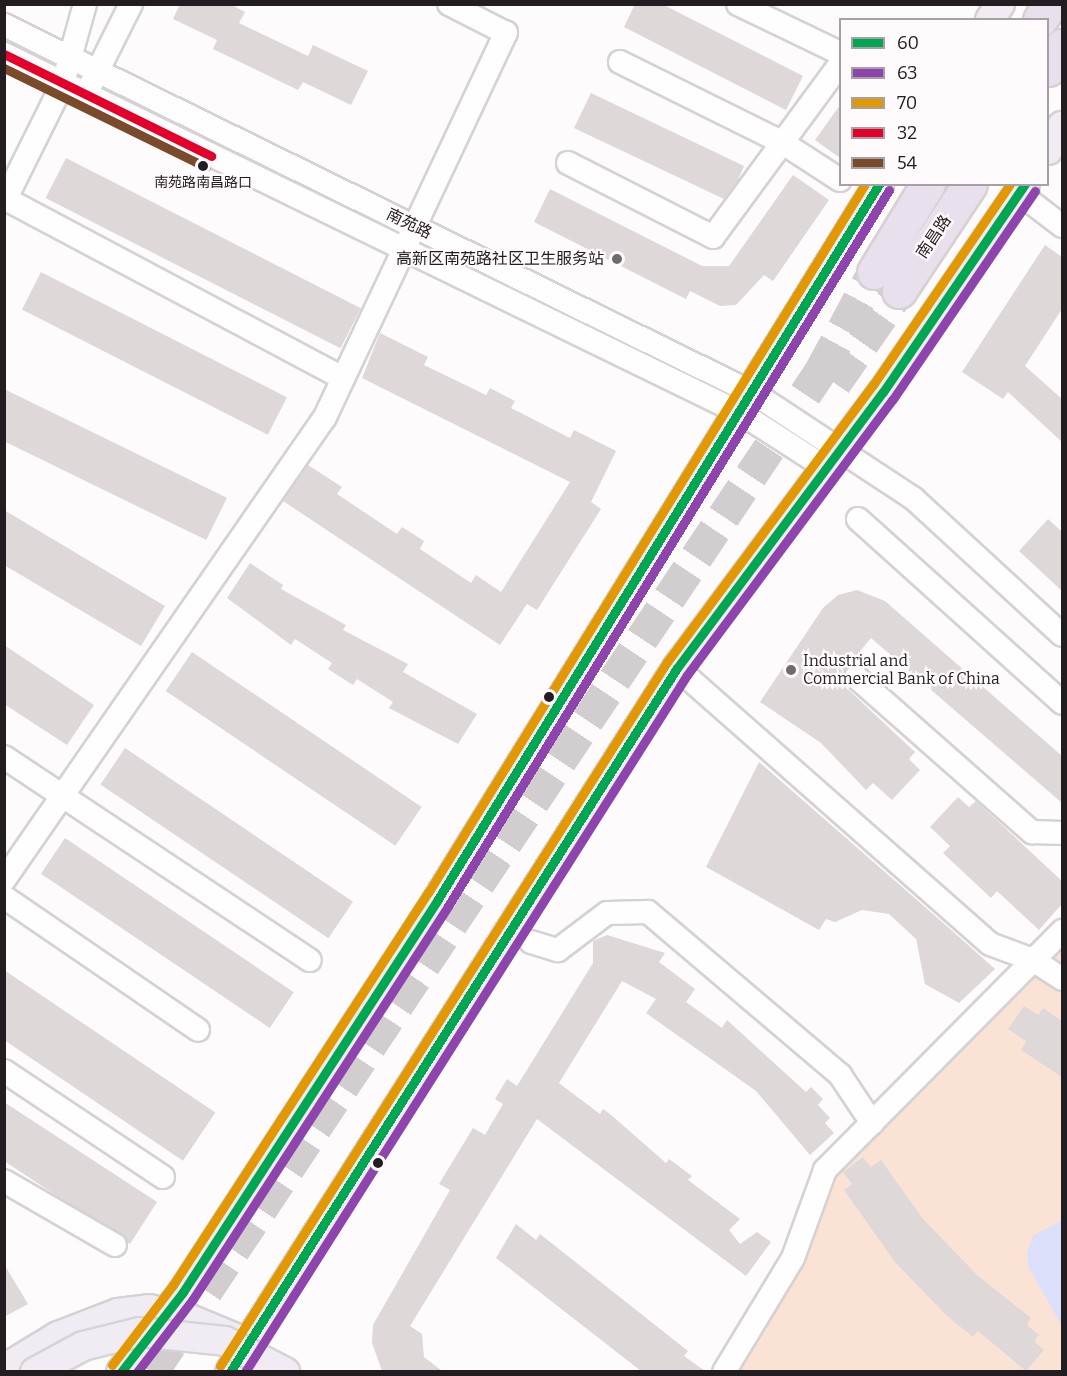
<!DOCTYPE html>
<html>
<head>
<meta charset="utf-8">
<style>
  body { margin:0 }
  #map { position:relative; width:1067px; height:1376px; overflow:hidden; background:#fefbfc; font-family:Bitter,"Noto Sans SC",serif }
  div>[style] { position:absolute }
  .green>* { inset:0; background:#fae3d4 }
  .water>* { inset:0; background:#dcdff9 }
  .building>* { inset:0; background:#ded8d8; transform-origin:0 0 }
  .highway-tunnel>* { height:33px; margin-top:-16.5px; transform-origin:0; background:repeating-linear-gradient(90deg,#d2ced0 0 33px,transparent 0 49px) }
  .roads { filter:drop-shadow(2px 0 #d6d1d3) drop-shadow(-2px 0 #d6d1d3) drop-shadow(0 2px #d6d1d3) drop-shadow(0 -2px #d6d1d3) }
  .minor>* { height:22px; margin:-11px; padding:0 11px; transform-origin:11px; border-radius:11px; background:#fffeff }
  .major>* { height:28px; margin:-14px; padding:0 14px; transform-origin:14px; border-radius:14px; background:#f1ecf4 }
  .highway>* { height:33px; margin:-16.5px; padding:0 16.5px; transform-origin:16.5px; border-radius:16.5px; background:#e9e0ee }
  .bridges { filter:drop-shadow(2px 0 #d7d4d6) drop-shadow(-2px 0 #d7d4d6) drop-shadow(0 2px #d7d4d6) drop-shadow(0 -2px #d7d4d6) }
  .major-bridge>* { height:28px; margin:-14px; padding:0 14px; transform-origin:14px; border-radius:14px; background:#f1ecf4 }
  .bus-1>* { height:9px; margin:-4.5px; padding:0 4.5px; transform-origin:4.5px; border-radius:4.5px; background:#00a651 }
  .bus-2>* { height:9px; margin:-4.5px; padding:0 4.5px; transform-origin:4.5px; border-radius:4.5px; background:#8e44ad }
  .bus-3>* { height:9px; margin:-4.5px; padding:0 4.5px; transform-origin:4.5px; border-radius:4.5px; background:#e29803 }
  .bus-4>* { height:9px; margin:-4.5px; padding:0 4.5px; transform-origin:4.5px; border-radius:4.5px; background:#e4002b }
  .bus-5>* { height:9px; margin:-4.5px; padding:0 4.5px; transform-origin:4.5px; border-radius:4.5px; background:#7a4b2a }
  .dots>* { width:16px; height:16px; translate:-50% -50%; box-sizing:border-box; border:3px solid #fffafc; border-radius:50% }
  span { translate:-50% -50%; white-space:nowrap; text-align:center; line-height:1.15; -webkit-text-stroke:4.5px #fffafc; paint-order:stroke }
  .bus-label { font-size:14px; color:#231c20 }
  .street-label { font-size:16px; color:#231c20 }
  .poi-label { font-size:16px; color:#231c20 }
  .right { translate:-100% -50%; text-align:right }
  .left { translate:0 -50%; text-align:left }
  .frame { position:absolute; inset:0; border:6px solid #231c20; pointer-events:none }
  .legend { position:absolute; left:839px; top:18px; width:210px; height:168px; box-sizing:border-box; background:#fffafc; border:2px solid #a7a1a4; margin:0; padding:8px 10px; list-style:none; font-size:18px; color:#231c20 }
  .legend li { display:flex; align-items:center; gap:12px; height:30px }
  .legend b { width:30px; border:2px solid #a7a1a4 }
</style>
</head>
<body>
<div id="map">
  <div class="green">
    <i style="clip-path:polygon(1062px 943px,1062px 1371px,737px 1372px,803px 1265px,836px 1170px)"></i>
  </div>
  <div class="water">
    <i style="clip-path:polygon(1062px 1220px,1062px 1326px,1029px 1268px,1027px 1253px,1033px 1236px)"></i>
  </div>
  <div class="building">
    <i style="clip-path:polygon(180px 4px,230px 4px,245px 12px,239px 23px,308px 56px,313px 45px,368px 71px,351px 105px,303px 82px,298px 90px,213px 49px,217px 40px,173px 19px)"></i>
    <i style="clip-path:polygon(635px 4px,662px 4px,803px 76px,786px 110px,624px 27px)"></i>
    <i style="clip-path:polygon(591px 93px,744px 166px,737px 182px,724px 199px,574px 128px)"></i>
    <i style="clip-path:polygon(840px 105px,840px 158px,815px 140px)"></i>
    <i style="left:66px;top:158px;width:331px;height:45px;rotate:27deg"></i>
    <i style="clip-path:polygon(793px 175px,829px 200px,773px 281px,764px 275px,736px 305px,720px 306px,690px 291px,686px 299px,534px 222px,550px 189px,702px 266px,729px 266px)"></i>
    <i style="clip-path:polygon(1045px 245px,1062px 257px,1062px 309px,1025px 366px,1062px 399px,1062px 442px,1008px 392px,1003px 399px,962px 372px)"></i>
    <i style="left:41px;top:272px;width:276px;height:42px;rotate:27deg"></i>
    <i style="clip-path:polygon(380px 333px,428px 357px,424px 365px,486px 395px,490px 388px,515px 401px,511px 408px,570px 438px,574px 430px,616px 451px,591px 502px,601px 509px,537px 610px,527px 604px,500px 645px,283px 501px,308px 465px,342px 487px,337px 494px,397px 534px,402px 527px,424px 541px,420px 549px,471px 583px,476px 575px,501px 592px,570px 482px,362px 378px)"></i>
    <i style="left:4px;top:389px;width:248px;height:47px;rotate:26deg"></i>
    <i style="clip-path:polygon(4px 510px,165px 606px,141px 646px,4px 565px)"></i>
    <i style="clip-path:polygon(1048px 519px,1062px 532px,1062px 591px,1019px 551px)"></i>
    <i style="clip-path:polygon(250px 563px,283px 585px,281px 589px,346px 625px,343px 630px,408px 664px,403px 672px,477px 714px,458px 744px,389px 708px,393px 702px,357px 679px,353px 685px,328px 669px,332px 663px,295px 639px,291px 645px,227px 598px)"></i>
    <i style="clip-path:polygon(857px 590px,885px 601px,1062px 756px,1062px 803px,871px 638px,837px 679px,915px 752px,909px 759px,920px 770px,892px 800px,873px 783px,866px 790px,821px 743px,760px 702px,823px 608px,838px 595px)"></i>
    <i style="clip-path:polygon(4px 645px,94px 705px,67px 745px,4px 704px)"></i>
    <i style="left:192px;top:652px;width:277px;height:47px;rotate:34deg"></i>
    <i style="left:125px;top:748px;width:275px;height:44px;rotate:34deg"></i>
    <i style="clip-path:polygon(759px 762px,949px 928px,995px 969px,959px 1003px,925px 984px,916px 939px,889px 914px,862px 910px,835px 922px,826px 919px,819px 930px,706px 867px)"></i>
    <i style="clip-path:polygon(958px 797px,969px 807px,976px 801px,1062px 881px,1062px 904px,1039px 930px,997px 891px,991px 898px,943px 853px,950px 846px,930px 827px)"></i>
    <i style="left:65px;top:838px;width:276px;height:43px;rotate:34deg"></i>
    <i style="clip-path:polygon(607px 935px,665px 953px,659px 962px,695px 989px,686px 1002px,722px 1028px,727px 1020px,806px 1092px,811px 1087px,823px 1099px,818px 1105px,830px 1118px,825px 1123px,834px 1133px,810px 1155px,756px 1091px,646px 1013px,656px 999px,622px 981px,559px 1083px,600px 1114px,603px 1109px,610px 1114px,666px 1163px,669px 1159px,692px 1176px,688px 1180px,740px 1219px,729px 1230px,740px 1244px,757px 1232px,771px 1242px,746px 1276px,537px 1119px,410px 1326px,422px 1334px,424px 1357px,442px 1371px,382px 1371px,372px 1343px,373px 1325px,450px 1190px,439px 1184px,473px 1128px,485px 1135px,503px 1104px,495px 1099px,507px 1079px,517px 1086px,593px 963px,593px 941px)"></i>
    <i style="left:4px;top:970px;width:255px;height:58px;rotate:34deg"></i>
    <i style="clip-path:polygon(1024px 1006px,1038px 1015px,1043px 1008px,1062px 1021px,1062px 1077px,1021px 1050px,1026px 1041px,1008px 1029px)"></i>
    <i style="clip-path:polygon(4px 1102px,157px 1202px,130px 1244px,4px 1161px)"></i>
    <i style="clip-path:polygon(863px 1157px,871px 1167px,881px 1160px,923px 1219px,978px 1276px,1031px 1318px,1027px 1325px,1039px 1335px,1034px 1341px,1044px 1350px,1026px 1371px,978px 1331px,973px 1337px,946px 1315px,895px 1262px,844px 1190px,852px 1184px,843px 1172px)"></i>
    <i style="clip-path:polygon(516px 1224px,536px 1240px,540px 1234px,688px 1351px,684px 1356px,705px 1371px,641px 1371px,496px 1258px)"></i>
    <i style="clip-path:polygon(4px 1264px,28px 1304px,4px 1317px)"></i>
  </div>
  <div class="highway-tunnel">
    <i style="left:835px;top:383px;width:112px;rotate:-55.2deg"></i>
    <i style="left:152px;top:1372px;width:1203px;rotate:-56.26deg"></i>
    <i style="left:820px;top:372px;width:114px;rotate:-61.6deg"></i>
  </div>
  <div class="roads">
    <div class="minor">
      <i style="left:738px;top:4px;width:113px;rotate:25.7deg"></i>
      <i style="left:4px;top:25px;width:837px;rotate:26.17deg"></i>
      <i style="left:755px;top:394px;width:189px;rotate:33.4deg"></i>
      <i style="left:913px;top:498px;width:202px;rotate:42.6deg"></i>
      <i style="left:4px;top:54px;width:821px;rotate:26deg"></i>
      <i style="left:742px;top:414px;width:100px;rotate:32.7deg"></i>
      <i style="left:620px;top:62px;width:182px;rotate:26.4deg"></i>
      <i style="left:783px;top:143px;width:68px;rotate:33deg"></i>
      <i style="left:91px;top:84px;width:89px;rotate:-63.4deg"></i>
      <i style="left:568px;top:163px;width:163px;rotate:27deg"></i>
      <i style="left:713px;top:237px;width:215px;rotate:-53.7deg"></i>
      <i style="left:1019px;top:193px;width:54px;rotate:37.5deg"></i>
      <i style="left:4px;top:198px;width:384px;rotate:28deg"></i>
      <i style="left:6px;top:198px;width:128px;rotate:-63.6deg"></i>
      <i style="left:63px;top:83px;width:82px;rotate:-74.4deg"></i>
      <i style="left:858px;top:519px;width:275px;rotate:42deg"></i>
      <i style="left:677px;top:668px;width:417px;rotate:41.4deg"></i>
      <i style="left:990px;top:944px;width:46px;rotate:20.4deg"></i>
      <i style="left:1033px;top:960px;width:35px;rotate:33deg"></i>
      <i style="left:856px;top:677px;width:235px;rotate:41.4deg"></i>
      <i style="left:1032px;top:832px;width:30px;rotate:2deg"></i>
      <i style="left:4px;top:757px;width:367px;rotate:33.6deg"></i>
      <i style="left:4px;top:880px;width:563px;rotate:-55.27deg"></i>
      <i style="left:325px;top:417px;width:425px;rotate:-64.8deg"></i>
      <i style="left:506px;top:33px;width:64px;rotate:-153deg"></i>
      <i style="left:4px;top:897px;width:235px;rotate:34.4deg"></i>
      <i style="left:531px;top:942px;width:28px;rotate:17deg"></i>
      <i style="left:558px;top:950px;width:61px;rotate:-37.1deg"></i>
      <i style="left:607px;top:913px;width:41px;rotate:-1.4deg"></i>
      <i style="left:648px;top:912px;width:252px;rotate:40.3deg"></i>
      <i style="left:840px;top:1075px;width:58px;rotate:56.3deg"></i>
      <i style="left:4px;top:1071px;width:191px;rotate:33.7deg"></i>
      <i style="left:4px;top:1181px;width:128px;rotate:30deg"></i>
      <i style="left:724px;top:1372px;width:133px;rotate:-58.8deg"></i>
      <i style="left:793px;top:1258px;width:94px;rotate:-70deg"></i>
      <i style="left:825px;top:1170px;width:337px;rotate:-45.2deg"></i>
    </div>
    <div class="major">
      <i style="left:990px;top:20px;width:19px;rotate:-58deg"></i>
      <i style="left:1048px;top:150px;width:28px;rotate:-60deg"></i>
      <i style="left:4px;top:1369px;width:63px;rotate:-31.4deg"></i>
      <i style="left:58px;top:1336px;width:64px;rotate:-21deg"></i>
      <i style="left:118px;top:1313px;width:31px;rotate:-7deg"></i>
      <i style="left:149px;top:1309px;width:37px;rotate:13deg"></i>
      <i style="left:185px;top:1317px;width:57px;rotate:22.5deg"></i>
      <i style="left:121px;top:1372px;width:101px;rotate:-52.2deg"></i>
      <i style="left:183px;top:1292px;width:468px;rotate:-57deg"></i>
      <i style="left:438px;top:899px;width:840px;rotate:-58.33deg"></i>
      <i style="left:230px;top:1372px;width:834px;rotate:-57.59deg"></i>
      <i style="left:677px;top:668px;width:344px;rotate:-53.3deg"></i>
      <i style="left:883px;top:392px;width:252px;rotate:-55.7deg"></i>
    </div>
    <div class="highway">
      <i style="left:1040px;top:20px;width:19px;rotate:-58deg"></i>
      <i style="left:1048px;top:69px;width:27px;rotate:-59deg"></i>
      <i style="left:874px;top:272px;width:103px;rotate:-58.5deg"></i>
      <i style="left:899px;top:291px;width:128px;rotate:-56.4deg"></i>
    </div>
  </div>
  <div class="bridges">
    <div class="major-bridge">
      <i style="left:35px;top:1372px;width:55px;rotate:-28.4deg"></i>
      <i style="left:83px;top:1346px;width:59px;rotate:-13.8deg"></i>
      <i style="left:140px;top:1332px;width:85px;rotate:6deg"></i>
      <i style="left:225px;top:1341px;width:68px;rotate:27.3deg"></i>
    </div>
  </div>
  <div class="bus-1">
    <i style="left:121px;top:1372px;width:101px;rotate:-52.2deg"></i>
    <i style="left:183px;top:1292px;width:468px;rotate:-57deg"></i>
    <i style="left:438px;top:899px;width:840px;rotate:-58.33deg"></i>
    <i style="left:230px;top:1372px;width:834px;rotate:-57.59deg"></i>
    <i style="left:677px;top:668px;width:344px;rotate:-53.3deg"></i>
    <i style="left:883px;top:392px;width:252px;rotate:-55.7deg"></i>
  </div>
  <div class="bus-2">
    <i style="left:137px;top:1372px;width:92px;rotate:-52.5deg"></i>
    <i style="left:193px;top:1299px;width:468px;rotate:-57deg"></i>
    <i style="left:448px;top:906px;width:841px;rotate:-58.37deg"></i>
    <i style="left:245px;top:1372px;width:825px;rotate:-57.62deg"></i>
    <i style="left:687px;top:675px;width:344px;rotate:-53.3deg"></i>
    <i style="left:893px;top:399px;width:252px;rotate:-55.7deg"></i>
  </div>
  <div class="bus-3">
    <i style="left:112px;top:1365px;width:101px;rotate:-52.7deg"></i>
    <i style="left:173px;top:1285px;width:468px;rotate:-57deg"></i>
    <i style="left:428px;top:893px;width:833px;rotate:-58.35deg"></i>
    <i style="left:220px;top:1366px;width:834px;rotate:-57.59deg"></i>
    <i style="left:667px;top:662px;width:345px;rotate:-53.4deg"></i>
    <i style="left:873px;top:385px;width:243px;rotate:-55.7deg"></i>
  </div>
  <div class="bus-4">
    <i style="left:4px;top:54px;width:231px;rotate:26.2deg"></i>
  </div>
  <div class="bus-5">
    <i style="left:4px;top:68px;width:225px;rotate:26.1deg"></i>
  </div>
  <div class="dots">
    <i style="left:203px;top:166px;background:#231c20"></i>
    <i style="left:617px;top:259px;background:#706a6d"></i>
    <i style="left:791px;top:670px;background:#706a6d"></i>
    <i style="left:549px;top:697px;background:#231c20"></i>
    <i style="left:378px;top:1163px;background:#231c20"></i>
  </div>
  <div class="bus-label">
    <span style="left:203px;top:183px">南苑路南昌路口</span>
  </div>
  <div class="street-label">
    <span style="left:409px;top:224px;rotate:26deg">南苑路</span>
    <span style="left:934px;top:237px;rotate:-56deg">南昌路</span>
  </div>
  <div class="poi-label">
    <span class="right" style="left:604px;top:259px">高新区南苑路社区卫生服务站</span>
    <span class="left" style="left:803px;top:670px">Industrial and<br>Commercial Bank of China</span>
  </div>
  <div class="frame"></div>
  <ul class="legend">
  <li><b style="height:8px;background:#00a651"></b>60</li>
  <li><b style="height:8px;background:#8e44ad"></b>63</li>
  <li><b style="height:8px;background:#e29803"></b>70</li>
  <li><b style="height:8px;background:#e4002b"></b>32</li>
  <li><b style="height:8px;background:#7a4b2a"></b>54</li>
  </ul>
</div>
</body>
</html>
